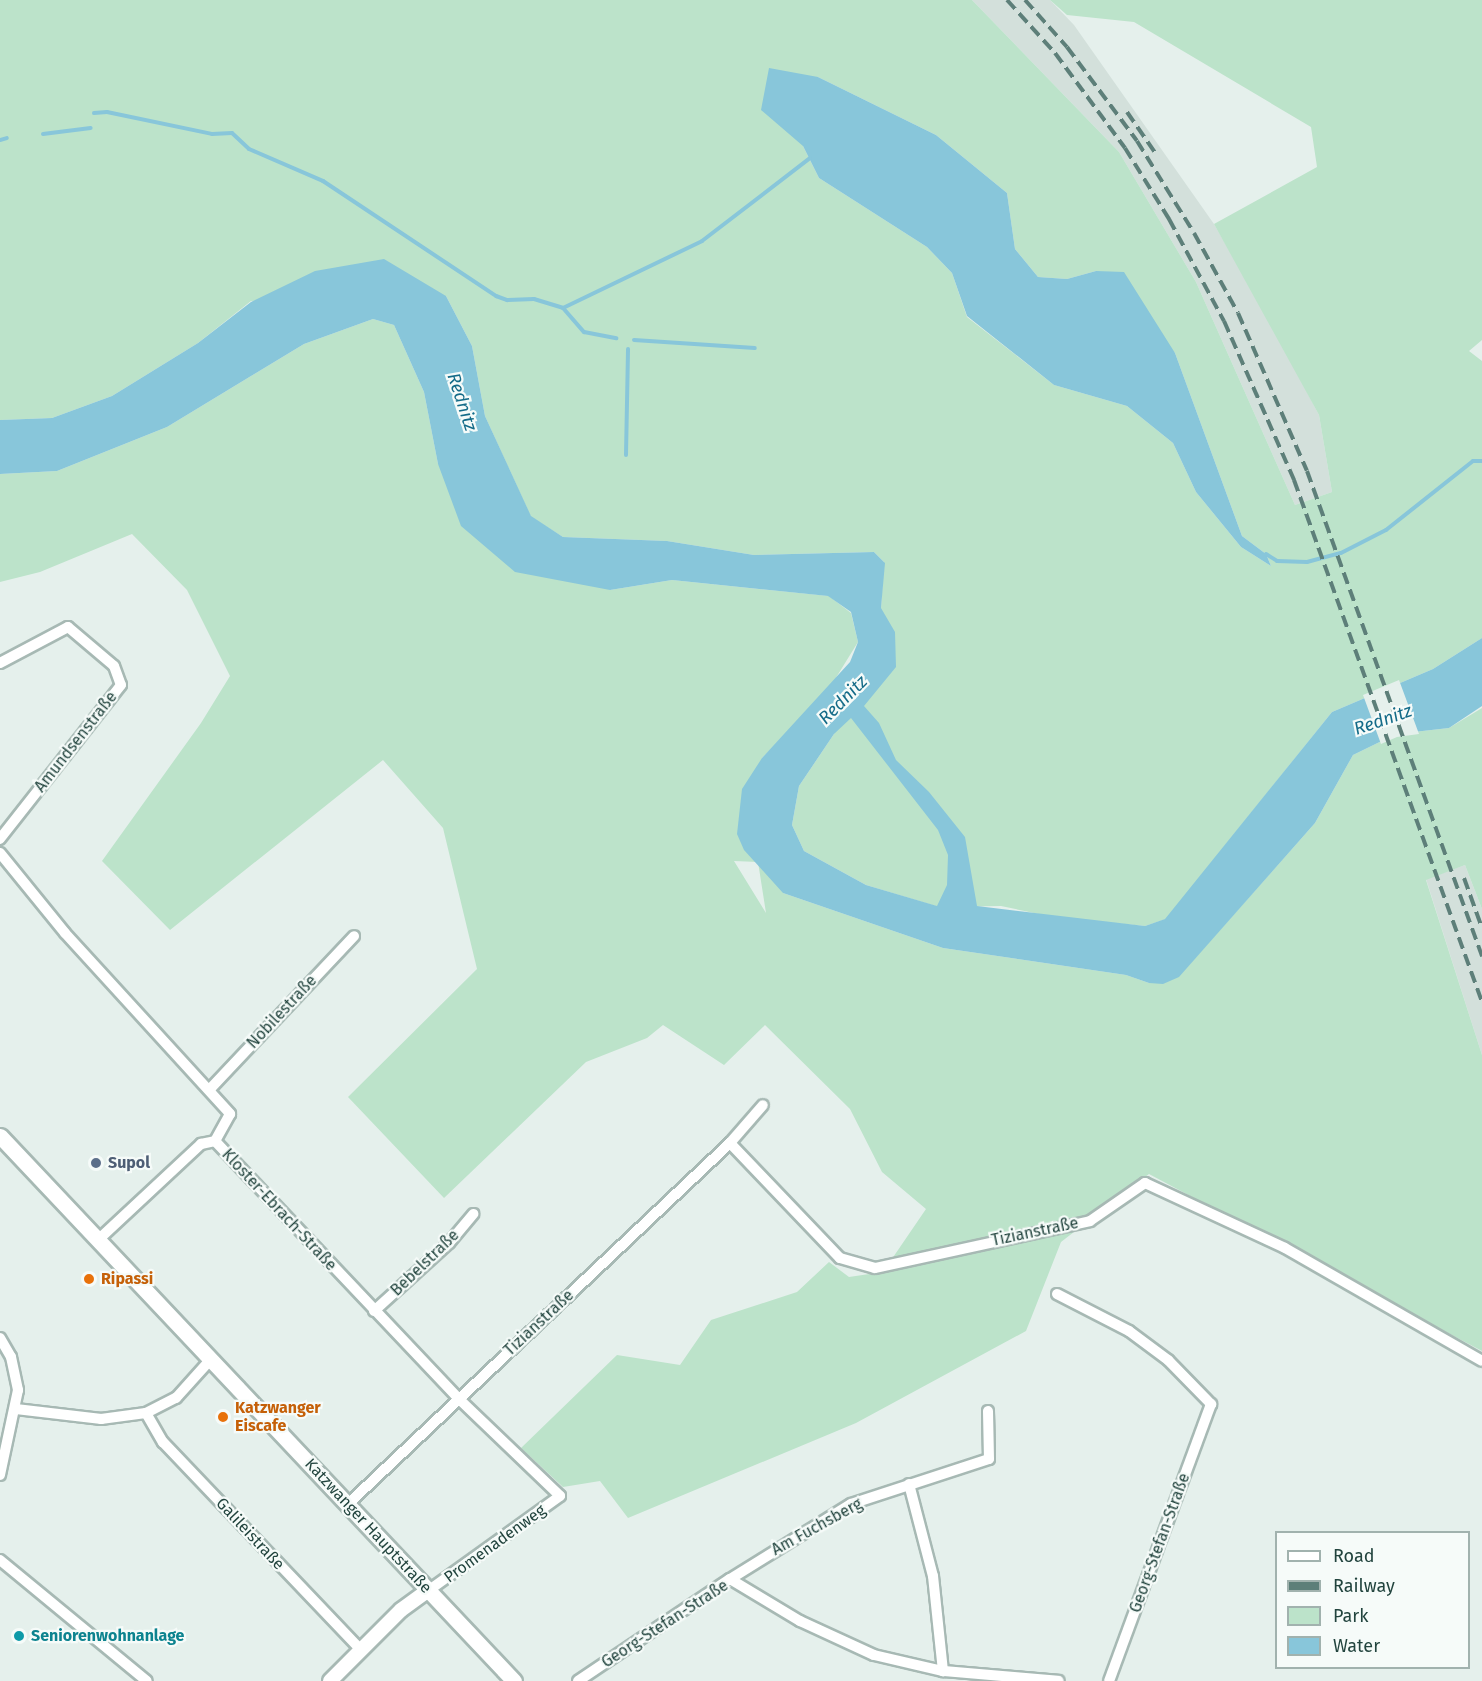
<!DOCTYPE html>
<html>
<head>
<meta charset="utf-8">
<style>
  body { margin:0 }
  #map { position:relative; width:1482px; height:1681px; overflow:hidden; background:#e5f0ec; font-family:"Fira Sans",sans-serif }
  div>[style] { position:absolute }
  .built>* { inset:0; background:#d3e0db }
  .green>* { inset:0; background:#bce3ca }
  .water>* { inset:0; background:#88c6da }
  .pier>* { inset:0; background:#e5f0ec }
  .stream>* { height:4px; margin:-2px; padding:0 2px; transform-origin:2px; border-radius:2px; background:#88c6da }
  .roads { filter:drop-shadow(2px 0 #a7b9b4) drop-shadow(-2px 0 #a7b9b4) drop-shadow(0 2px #a7b9b4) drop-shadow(0 -2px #a7b9b4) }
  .minor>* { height:10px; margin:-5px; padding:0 5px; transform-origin:5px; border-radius:5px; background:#fff }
  .tertiary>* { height:14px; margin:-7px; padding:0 7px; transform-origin:7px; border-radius:7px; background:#fff }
  .secondary>* { height:15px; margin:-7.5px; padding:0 7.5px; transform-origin:7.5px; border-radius:7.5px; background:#fff }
  .rail>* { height:4px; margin-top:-2px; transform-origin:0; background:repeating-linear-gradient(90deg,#5d7f79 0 12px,transparent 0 18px) }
  .dots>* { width:16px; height:16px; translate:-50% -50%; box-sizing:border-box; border:3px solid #f6fbf9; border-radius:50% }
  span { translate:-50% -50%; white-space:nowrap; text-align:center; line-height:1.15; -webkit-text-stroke:4.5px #f6fbf9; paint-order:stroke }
  .street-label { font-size:16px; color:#22443e }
  .service-label { font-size:16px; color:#4e5e75; font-weight:700 }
  .left { translate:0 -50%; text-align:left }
  .food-label { font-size:16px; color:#c56008; font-weight:700 }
  .culture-label { font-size:16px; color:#0d838f; font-weight:700 }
  .water-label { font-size:18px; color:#146b88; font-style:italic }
  .legend { position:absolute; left:1275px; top:1531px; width:195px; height:138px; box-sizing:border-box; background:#f6fbf9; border:2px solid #a1b2ae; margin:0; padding:8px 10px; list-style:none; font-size:18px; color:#22443e }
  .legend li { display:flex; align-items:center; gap:12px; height:30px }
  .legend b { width:30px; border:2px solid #a1b2ae }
</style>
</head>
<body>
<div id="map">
  <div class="built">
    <i style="clip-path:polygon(972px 0,1050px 0,1074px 25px,1214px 224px,1268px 318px,1319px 415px,1332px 492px,1295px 505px,1196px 282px,1119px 152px)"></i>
    <i style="clip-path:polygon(1465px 865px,1482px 909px,1482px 1055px,1426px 879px)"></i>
  </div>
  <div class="green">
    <i style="clip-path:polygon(evenodd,0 0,972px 0,1119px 152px,1196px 282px,1295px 505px,1332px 492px,1319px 415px,1214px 224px,1317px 167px,1311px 127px,1134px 22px,1067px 15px,1050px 0,1482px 0,1482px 340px,1469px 351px,1482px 361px,1482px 638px,1433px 669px,1332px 712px,1166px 919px,1145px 926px,1053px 917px,1001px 906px,939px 907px,866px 885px,804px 851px,792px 825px,799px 786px,834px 734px,881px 608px,884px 562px,874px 552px,754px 555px,667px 541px,563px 537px,531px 517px,485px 416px,472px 346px,446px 296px,251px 301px,198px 343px,112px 396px,52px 418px,0 420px,0 0,818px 77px,936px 135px,1007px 193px,1015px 249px,1038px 277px,1067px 279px,1096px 271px,1175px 353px,1242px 536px,1266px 554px,1271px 566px,1241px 547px,1196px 492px,1173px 443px,1127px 406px,1054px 385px,967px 317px,952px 273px,927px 247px,819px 178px,803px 146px,818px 77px)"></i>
    <i style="clip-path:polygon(evenodd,373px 319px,394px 325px,424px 392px,438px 464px,610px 590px,672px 580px,829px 596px,851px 613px,858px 642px,829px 689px,762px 758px,783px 893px,943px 948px,1126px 975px,1149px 983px,1179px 976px,1315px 823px,1353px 755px,1396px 734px,1449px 728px,1482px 708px,1482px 909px,1465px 865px,1426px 880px,1482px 1055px,1482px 1351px,1149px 1174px,1061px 1242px,1026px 1331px,856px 1423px,628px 1518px,600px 1481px,563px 1487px,521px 1448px,617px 1355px,680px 1365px,711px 1320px,797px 1292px,829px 1262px,849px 1277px,883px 1272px,926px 1209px,882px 1172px,850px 1109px,765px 1025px,724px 1065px,663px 1025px,647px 1038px,586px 1062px,444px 1198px,348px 1097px,477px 969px,443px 828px,383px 760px,170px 930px,102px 861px,201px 723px,230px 676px,187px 590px,132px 534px,40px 572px,0 582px,0 474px,57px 471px,167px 427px,304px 344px,373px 319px,734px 861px,758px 862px,766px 913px,734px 861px)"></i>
  </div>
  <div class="water">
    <i style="clip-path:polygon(769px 68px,818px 77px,936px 135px,1007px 193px,1015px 249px,1038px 277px,1067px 279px,1096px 271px,1124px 272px,1175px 353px,1242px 536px,1266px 554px,1271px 566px,1241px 547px,1196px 492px,1173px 443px,1127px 406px,1054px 385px,967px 316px,952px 273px,927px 247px,819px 178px,803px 146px,761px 110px)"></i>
    <i style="clip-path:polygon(evenodd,384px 259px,446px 296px,472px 346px,485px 416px,531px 516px,563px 537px,667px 541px,754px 555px,874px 552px,885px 563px,881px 608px,895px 632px,896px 667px,864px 706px,879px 723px,896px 760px,929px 792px,965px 837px,977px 906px,1145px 926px,1165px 919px,1332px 712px,1433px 669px,1482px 638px,1482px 706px,1449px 728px,1396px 734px,1353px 755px,1315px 823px,1179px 977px,1163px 984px,1149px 983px,1126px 975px,943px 948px,783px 893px,744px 850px,737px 834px,742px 789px,762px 758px,850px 662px,858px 642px,851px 612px,828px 596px,672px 580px,610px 590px,515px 572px,461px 526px,438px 464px,424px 392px,394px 325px,373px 319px,304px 344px,167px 427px,57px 471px,0 474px,0 420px,52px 418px,112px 396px,198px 343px,251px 302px,315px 271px,384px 259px,851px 718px,938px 830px,948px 855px,947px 885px,937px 906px,866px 885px,804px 851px,792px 825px,799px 786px,834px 734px,851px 718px)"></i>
  </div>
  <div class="pier">
    <i style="clip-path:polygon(1399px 680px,1419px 734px,1397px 737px,1381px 744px,1363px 695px)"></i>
  </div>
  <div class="stream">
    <i style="left:94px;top:113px;width:13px;rotate:-4deg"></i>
    <i style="left:107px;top:112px;width:107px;rotate:11.8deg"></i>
    <i style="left:212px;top:134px;width:20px;rotate:-3deg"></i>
    <i style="left:232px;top:133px;width:23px;rotate:43deg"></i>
    <i style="left:249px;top:149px;width:81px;rotate:23.4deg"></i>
    <i style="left:323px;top:181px;width:208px;rotate:33.6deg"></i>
    <i style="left:496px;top:296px;width:12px;rotate:20deg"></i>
    <i style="left:507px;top:300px;width:27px;rotate:-2deg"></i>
    <i style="left:534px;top:299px;width:30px;rotate:17deg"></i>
    <i style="left:563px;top:308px;width:32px;rotate:49deg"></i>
    <i style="left:584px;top:332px;width:33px;rotate:11deg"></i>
    <i style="left:43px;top:134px;width:48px;rotate:-7.1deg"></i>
    <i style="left:0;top:140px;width:7px;rotate:-16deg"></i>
    <i style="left:563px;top:308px;width:154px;rotate:-25.7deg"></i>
    <i style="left:702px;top:241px;width:136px;rotate:-37.5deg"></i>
    <i style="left:634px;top:340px;width:121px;rotate:3.8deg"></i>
    <i style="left:626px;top:455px;width:106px;rotate:-88.9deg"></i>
    <i style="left:1266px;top:554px;width:13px;rotate:32deg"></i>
    <i style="left:1277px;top:561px;width:30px;rotate:2deg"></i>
    <i style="left:1307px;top:562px;width:35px;rotate:-15deg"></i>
    <i style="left:1341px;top:553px;width:51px;rotate:-27.1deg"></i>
    <i style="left:1386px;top:530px;width:111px;rotate:-38.4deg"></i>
    <i style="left:1473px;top:461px;width:9px"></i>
  </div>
  <div class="roads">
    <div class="minor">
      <i style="left:0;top:663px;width:77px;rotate:-27.9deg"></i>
      <i style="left:68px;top:627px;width:60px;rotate:40.3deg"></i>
      <i style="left:114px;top:666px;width:20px;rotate:70deg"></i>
      <i style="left:121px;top:685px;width:196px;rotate:128.2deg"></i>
      <i style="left:0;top:853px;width:103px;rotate:50.9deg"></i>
      <i style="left:65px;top:933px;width:245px;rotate:47.6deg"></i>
      <i style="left:230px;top:1114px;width:31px;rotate:119deg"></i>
      <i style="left:210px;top:1089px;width:210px;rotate:-46.7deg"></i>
      <i style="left:215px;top:1141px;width:355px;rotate:46.6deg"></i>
      <i style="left:459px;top:1399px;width:140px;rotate:43.8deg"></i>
      <i style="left:560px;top:1496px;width:161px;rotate:144.3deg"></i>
      <i style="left:730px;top:1143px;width:159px;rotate:46.3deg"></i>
      <i style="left:840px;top:1258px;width:36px;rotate:16deg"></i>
      <i style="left:875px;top:1268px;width:220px;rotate:-12.3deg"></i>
      <i style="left:1090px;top:1221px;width:67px;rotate:-34.6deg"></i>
      <i style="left:1145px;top:1183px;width:154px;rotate:24.9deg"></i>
      <i style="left:1285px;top:1248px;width:227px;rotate:29.8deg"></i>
      <i style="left:98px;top:1240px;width:141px;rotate:-43deg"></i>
      <i style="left:201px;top:1144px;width:14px;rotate:-12deg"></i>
      <i style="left:1057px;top:1294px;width:81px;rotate:27.2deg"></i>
      <i style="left:1129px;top:1331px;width:49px;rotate:36.6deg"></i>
      <i style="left:1168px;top:1360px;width:62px;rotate:45.7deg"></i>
      <i style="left:1211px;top:1404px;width:295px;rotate:110.2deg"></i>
      <i style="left:374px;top:1311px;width:101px;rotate:-42.2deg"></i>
      <i style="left:449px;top:1243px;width:38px;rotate:-50deg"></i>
      <i style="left:0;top:1338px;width:22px;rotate:60deg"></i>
      <i style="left:11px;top:1357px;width:34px;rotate:78deg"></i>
      <i style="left:18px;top:1390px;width:87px;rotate:102deg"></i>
      <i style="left:16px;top:1409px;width:86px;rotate:6.7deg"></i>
      <i style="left:101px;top:1419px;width:45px;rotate:-7.6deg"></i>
      <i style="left:146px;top:1413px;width:34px;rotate:-27deg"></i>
      <i style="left:176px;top:1398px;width:52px;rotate:-48.1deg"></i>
      <i style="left:146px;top:1413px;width:34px;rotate:60deg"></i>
      <i style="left:163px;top:1442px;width:287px;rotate:46.4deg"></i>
      <i style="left:909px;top:1484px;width:95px;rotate:75.4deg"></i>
      <i style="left:933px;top:1576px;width:96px;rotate:84deg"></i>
      <i style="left:348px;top:1504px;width:526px;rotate:-43.38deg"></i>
      <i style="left:730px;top:1143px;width:50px;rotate:-49deg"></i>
      <i style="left:0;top:1560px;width:190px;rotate:39.5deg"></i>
      <i style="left:730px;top:1579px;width:142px;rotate:-31.8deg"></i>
      <i style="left:851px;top:1504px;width:145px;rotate:-18.1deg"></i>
      <i style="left:989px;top:1459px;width:48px;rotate:-91.2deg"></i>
      <i style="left:578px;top:1681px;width:183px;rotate:-33.9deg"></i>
      <i style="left:730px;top:1579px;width:82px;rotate:31deg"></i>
      <i style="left:800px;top:1621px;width:81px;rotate:24.7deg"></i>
      <i style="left:874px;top:1655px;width:71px;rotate:13.1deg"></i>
      <i style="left:943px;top:1671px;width:116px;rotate:4.9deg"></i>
    </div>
    <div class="tertiary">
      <i style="left:330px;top:1681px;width:100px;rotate:-45deg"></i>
      <i style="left:401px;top:1610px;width:34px;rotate:-36deg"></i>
    </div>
    <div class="secondary">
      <i style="left:0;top:1136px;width:749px;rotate:46.68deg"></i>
    </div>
  </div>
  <div class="rail">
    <i style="left:1007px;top:0;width:72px;rotate:47.8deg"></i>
    <i style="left:1055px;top:53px;width:118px;rotate:53.6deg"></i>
    <i style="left:1125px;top:148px;width:84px;rotate:58.2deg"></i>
    <i style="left:1169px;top:219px;width:116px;rotate:61.7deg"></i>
    <i style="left:1224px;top:321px;width:174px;rotate:66.2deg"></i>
    <i style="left:1294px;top:480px;width:555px;rotate:70.19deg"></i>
    <i style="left:1025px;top:0;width:63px;rotate:48.2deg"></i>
    <i style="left:1067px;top:47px;width:117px;rotate:53.3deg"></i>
    <i style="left:1137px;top:141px;width:108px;rotate:58.2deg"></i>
    <i style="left:1194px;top:233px;width:91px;rotate:61.2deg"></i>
    <i style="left:1238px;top:313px;width:172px;rotate:66.4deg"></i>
    <i style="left:1307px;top:471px;width:516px;rotate:70.16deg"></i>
    <i style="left:1127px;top:112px;width:51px;rotate:55.4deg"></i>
    <i style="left:1464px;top:878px;width:53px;rotate:70.2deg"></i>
  </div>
  <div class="dots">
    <i style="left:96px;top:1163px;background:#5c6f8a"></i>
    <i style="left:89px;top:1279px;background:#e8710a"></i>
    <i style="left:223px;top:1417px;background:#e8710a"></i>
    <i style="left:19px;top:1636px;background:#0f9aa8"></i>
  </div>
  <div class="street-label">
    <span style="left:76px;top:742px;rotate:-52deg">Amundsenstraße</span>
    <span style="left:282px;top:1012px;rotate:-47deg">Nobilestraße</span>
    <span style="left:279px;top:1210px;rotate:47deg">Kloster-Ebrach-Straße</span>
    <span style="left:1035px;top:1232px;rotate:-12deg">Tizianstraße</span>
    <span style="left:425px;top:1263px;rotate:-44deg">Bebelstraße</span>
    <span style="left:539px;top:1323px;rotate:-43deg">Tizianstraße</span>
    <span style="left:368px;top:1526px;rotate:47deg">Katzwanger Hauptstraße</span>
    <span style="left:817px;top:1527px;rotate:-29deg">Am Fuchsberg</span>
    <span style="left:250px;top:1534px;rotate:47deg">Galileistraße</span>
    <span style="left:1160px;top:1543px;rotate:-70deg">Georg-Stefan-Straße</span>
    <span style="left:495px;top:1544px;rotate:-36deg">Promenadenweg</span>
    <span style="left:665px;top:1624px;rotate:-33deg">Georg-Stefan-Straße</span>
  </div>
  <div class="service-label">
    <span class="left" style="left:108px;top:1163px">Supol</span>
  </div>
  <div class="food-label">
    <span class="left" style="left:101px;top:1279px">Ripassi</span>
    <span class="left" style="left:235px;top:1417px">Katzwanger<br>Eiscafe</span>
  </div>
  <div class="culture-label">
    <span class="left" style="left:31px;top:1636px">Seniorenwohnanlage</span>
  </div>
  <div class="water-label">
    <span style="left:462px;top:402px;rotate:72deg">Rednitz</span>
    <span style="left:843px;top:700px;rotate:-45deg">Rednitz</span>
    <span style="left:1383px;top:720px;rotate:-19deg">Rednitz</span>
  </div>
  <ul class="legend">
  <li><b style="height:8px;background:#fff"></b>Road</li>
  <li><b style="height:8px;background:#5d7f79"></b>Railway</li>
  <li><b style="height:16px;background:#bce3ca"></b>Park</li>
  <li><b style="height:16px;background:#88c6da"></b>Water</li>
  </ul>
</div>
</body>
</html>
